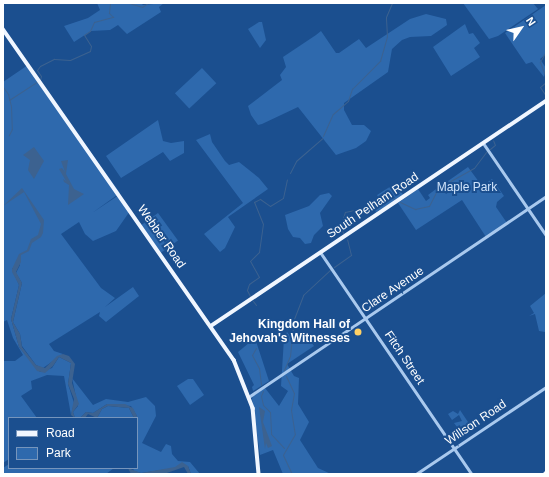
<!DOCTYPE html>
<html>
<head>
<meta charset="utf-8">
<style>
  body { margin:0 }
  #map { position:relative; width:549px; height:477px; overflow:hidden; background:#1b4f8f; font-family:Arial,sans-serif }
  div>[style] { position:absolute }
  .green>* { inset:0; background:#2e69ad; transform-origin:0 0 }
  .water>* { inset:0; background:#3c6290 }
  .stream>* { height:1px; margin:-0.5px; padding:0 0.5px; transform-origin:0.5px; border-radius:0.5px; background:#3c6290 }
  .minor>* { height:2.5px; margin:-1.25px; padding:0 1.25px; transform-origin:1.25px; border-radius:1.25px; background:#a9c9ee }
  .major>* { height:3.5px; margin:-1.75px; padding:0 1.75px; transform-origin:1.75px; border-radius:1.75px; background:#f0f6ff }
  .dots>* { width:11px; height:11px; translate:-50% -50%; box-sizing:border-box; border:2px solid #1b4f8f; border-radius:50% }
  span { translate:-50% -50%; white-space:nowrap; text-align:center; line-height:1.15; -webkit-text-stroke:4px #1b4f8f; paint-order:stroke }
  .park-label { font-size:12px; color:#cfe3fa }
  .street-label { font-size:12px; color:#fff }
  .poi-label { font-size:12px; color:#fff; font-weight:700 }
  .right { translate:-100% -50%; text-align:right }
  .frame { position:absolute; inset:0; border:4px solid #fff; pointer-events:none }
  .legend { position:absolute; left:8px; top:417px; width:130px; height:52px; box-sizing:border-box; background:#1b4f8f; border:1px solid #7695bc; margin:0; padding:5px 7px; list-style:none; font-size:12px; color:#fff }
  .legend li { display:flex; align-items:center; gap:8px; height:20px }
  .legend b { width:20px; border:1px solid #7695bc }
  .north { position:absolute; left:501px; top:8px; width:40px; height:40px; -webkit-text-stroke:3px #1b4f8f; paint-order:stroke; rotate:56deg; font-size:11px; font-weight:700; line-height:16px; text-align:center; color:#fff }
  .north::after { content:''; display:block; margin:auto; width:14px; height:18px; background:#fff; clip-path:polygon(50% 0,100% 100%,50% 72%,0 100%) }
</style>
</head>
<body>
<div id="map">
  <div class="green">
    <i style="clip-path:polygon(97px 3px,141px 3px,143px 5px,164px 3px,159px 7px,161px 12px,127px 34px,118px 25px,110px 30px,91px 31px,74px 42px,64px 26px,88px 18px,100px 10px)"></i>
    <i style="clip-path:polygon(463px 3px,533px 3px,538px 9px,498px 36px,489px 39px)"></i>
    <i style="clip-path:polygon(546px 5px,546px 54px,540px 59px,546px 68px,544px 77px,532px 62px,526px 64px,505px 33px)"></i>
    <i style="clip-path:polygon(426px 14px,446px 19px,447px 25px,431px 36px,410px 37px,402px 40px,392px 49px,388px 72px,344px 103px,344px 110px,352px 125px,364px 125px,371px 131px,366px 141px,356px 148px,336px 155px,298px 107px,262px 124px,258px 125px,251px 115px,248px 106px,282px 80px,280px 75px,286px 67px,283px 57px,316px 35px,321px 31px,336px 53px,339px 53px,359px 39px,366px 48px,410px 19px)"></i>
    <i style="clip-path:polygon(259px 22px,262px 22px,266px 40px,260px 48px,248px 29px)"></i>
    <i style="clip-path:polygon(465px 24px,469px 34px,473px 33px,480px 43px,474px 48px,480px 57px,451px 76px,433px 47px)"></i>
    <i style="clip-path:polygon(28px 65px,120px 193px,92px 213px,119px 195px,130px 211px,116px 231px,93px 241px,85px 234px,79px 222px,61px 234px,101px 288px,115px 298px,105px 307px,133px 287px,139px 296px,106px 322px,99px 316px,100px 312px,49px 344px,54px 351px,63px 354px,43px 368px,36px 365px,22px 346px,20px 334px,13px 322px,22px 283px,16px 273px,20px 265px,18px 262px,12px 269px,19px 285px,11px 319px,19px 347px,40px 372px,52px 368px,59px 357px,71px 363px,68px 384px,74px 403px,71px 415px,64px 376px,47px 375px,31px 381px,32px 389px,21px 396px,37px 418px,9px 418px,9px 459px,3px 463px,3px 361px,15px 361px,23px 355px,13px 338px,7px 320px,3px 322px,3px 82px)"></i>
    <i style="left:202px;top:68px;width:21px;height:37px;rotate:47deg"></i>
    <i style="clip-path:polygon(158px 120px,163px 141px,171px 143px,184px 141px,184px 153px,170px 161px,163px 152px,121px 178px,106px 156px)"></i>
    <i style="clip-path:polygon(210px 134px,212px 142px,225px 161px,229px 165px,239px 162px,259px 178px,268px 189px,228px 217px,235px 227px,225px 248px,220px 252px,204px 234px,243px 203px,196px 140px)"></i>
    <i style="clip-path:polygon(468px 167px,482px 186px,492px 179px,504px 196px,497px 202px,496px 207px,507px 223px,486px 237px,462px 200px,416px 230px,398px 203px,418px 189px,426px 201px,430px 198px,428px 195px,440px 186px,446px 194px,453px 189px,448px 181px)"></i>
    <i style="clip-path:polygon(396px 183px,402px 186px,399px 189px,404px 196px,376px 212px,372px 206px,380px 200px,377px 195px)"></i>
    <i style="clip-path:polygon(329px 193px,332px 196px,320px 213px,323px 226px,314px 235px,311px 243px,305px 244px,300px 238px,293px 237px,288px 229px,285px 215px,309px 206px,320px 195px)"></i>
    <i style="left:158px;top:213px;width:34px;height:21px;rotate:54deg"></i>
    <i style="clip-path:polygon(546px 293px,546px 332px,545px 332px,539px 331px,535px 314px,529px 316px,534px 313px,530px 306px)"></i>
    <i style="clip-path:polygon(287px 332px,296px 343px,307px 337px,314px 346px,287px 364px,294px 376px,299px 378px,298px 404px,309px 422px,300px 440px,318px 468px,331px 474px,283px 474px,273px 450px,260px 455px,252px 399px,253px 395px,265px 388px,279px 406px,288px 391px,281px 386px,284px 338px)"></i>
    <i style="clip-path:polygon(255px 338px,269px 381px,253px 391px,252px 387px,254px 385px,238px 352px)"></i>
    <i style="clip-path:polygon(72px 378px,93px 405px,106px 399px,128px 402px,146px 397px,155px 406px,156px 416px,142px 443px,161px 452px,166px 444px,171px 446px,172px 454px,178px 461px,190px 462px,200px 474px,191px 474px,188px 466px,141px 473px,134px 471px,133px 468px,137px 468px,138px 430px,137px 416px,131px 406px,107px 404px,93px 413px,86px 412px,80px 418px,75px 418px,73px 412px,78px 406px)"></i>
    <i style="clip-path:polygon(188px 379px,193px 379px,204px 395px,190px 405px,177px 386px)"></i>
    <i style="clip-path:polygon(108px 406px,129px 408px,134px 418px,97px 418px,102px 409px)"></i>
    <i style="clip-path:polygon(460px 410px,470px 425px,460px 431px,454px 423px,462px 421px,459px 415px,452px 420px,448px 414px,453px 411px,458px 414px)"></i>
    <i style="clip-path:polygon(9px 464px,9px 468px,114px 468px,106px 474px,3px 474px,3px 468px)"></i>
  </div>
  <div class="water">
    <i style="clip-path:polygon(34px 147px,44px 161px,34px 179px,28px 170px,30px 160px,23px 155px)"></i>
    <i style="clip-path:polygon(68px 160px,66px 174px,74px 189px,84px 194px,68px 205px,69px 185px,64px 182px,63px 179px,66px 181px,59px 169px,62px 168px,65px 172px,61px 161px)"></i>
    <i style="clip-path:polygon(22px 188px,44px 220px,43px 233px,41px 237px,32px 243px,29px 251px,21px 255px,21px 262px,16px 272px,22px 283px,13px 322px,20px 334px,22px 347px,36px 365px,45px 368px,57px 356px,63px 354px,69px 356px,75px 364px,72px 383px,79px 404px,73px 412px,75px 418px,71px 415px,74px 399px,68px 384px,71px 363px,59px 357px,53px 366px,45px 373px,37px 371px,19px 347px,11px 319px,19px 285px,12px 272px,12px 269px,19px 254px,27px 250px,31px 239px,38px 235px,41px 224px,24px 192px,3px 206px)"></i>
    <i style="clip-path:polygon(107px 404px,125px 404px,133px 408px,137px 416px,137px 432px,137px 418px,134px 418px,129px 408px,108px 406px,102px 409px,97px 418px,88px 414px,85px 418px,80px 418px,86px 412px,93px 413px)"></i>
    <i style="clip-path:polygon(259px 407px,265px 411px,263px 422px,272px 446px,268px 448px,266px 443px,265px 449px)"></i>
    <i style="clip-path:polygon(182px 462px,188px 466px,191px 474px,188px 474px,184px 467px,164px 474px,131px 474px,128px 468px,141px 473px,175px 467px)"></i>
  </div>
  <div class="stream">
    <i style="left:129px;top:3px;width:14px;rotate:17deg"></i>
    <i style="left:142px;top:7px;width:7px;rotate:-34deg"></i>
    <i style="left:546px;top:51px;width:13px;rotate:119deg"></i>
    <i style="left:540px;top:62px;width:17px;rotate:69deg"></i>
    <i style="left:40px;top:80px;width:4px;rotate:-76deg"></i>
    <i style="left:41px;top:76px;width:7px;rotate:-124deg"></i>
    <i style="left:37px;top:70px;width:5px;rotate:-53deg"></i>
    <i style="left:40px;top:66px;width:16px;rotate:-27deg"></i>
    <i style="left:54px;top:59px;width:16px;rotate:4deg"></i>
    <i style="left:70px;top:60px;width:22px;rotate:-24deg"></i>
    <i style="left:90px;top:51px;width:5px;rotate:-79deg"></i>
    <i style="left:91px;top:46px;width:13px;rotate:-122deg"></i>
    <i style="left:84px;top:35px;width:7px;rotate:-34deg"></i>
    <i style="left:90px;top:31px;width:10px;rotate:-66deg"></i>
    <i style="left:94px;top:22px;width:20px;rotate:-15deg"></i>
    <i style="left:113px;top:17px;width:6px;rotate:-135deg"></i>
    <i style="left:109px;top:13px;width:10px;rotate:-84deg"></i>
    <i style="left:546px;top:82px;width:8px;rotate:140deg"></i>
    <i style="left:540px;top:87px;width:11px;rotate:56deg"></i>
    <i style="left:3px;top:87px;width:9px;rotate:54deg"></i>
    <i style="left:8px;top:94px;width:12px;rotate:76deg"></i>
    <i style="left:11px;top:106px;width:23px;rotate:88deg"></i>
    <i style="left:12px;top:129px;width:7px;rotate:117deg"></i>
    <i style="left:9px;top:100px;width:35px;rotate:-33deg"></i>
    <i style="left:323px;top:136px;width:24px;rotate:-66deg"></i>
    <i style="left:333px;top:114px;width:20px;rotate:-41deg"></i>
    <i style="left:348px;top:101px;width:13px;rotate:-72deg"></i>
    <i style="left:352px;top:89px;width:40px;rotate:-45deg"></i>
    <i style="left:380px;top:61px;width:25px;rotate:-74deg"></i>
    <i style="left:387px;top:37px;width:20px;rotate:-93deg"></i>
    <i style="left:386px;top:17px;width:15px;rotate:-67deg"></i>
    <i style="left:490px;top:149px;width:6px;rotate:-39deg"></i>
    <i style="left:495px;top:145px;width:5px;rotate:-112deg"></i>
    <i style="left:290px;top:173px;width:13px;rotate:-63deg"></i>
    <i style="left:296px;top:161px;width:35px;rotate:-41deg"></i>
    <i style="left:400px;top:202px;width:17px;rotate:25deg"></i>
    <i style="left:415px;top:209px;width:14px;rotate:-12deg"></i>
    <i style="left:429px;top:206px;width:20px;rotate:-63deg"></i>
    <i style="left:438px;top:188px;width:41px;rotate:-29.1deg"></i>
    <i style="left:474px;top:168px;width:21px;rotate:-53deg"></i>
    <i style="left:374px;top:208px;width:17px;rotate:-40deg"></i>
    <i style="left:387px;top:197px;width:10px;rotate:11deg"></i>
    <i style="left:344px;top:234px;width:7px;rotate:-124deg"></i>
    <i style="left:340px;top:228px;width:17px;rotate:-73deg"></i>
    <i style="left:345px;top:212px;width:14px;rotate:-12deg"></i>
    <i style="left:359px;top:209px;width:12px;rotate:5deg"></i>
    <i style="left:334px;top:267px;width:21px;rotate:-35deg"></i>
    <i style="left:351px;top:255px;width:16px;rotate:-104deg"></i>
    <i style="left:251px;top:298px;width:9px;rotate:-117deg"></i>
    <i style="left:247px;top:290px;width:6px;rotate:-72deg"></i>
    <i style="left:249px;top:284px;width:12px;rotate:-35deg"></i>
    <i style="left:259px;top:277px;width:18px;rotate:-119deg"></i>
    <i style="left:250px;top:261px;width:13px;rotate:-45deg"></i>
    <i style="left:259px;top:252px;width:28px;rotate:-82deg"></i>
    <i style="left:263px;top:224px;width:24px;rotate:-112deg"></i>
    <i style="left:254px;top:202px;width:7px;rotate:-27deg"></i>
    <i style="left:260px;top:199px;width:12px;rotate:35deg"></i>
    <i style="left:270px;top:206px;width:15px;rotate:-32deg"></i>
    <i style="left:283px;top:198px;width:19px;rotate:-78deg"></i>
    <i style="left:253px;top:301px;width:5px;rotate:53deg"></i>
    <i style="left:256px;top:348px;width:8px;rotate:120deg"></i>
    <i style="left:252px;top:355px;width:15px;rotate:62deg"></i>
    <i style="left:259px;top:368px;width:17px;rotate:83deg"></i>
    <i style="left:284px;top:370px;width:15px;rotate:-67deg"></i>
    <i style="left:290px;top:356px;width:37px;rotate:-84deg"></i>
    <i style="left:294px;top:319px;width:26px;rotate:-69deg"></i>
    <i style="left:303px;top:295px;width:37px;rotate:-43deg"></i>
    <i style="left:286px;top:376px;width:19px;rotate:65deg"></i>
    <i style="left:294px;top:393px;width:17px;rotate:100deg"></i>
    <i style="left:291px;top:410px;width:24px;rotate:81deg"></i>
    <i style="left:295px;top:434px;width:24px;rotate:120deg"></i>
    <i style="left:283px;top:455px;width:21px;rotate:65deg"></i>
    <i style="left:263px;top:391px;width:5px;rotate:112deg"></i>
    <i style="left:261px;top:396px;width:9px;rotate:77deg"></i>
    <i style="left:263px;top:405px;width:10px;rotate:45deg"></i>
    <i style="left:270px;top:412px;width:22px;rotate:87deg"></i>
    <i style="left:271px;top:434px;width:19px;rotate:47deg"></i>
    <i style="left:315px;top:474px;width:6px"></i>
  </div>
  <div class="minor">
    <i style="left:484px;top:144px;width:110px;rotate:55.7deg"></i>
    <i style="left:321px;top:253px;width:268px;rotate:55.7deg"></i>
    <i style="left:250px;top:396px;width:357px;rotate:-34deg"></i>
    <i style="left:416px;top:474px;width:156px;rotate:-33.8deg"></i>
  </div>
  <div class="major">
    <i style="left:3px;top:29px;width:404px;rotate:55.1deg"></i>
    <i style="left:234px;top:360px;width:52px;rotate:68.4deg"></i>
    <i style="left:253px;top:408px;width:66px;rotate:84.8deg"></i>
    <i style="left:211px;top:326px;width:404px;rotate:-33.9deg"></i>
    <i style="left:545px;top:474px;width:1px;rotate:-45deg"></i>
  </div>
  <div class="dots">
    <i style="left:358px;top:332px;background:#ffd166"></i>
  </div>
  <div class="park-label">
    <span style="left:467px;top:188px">Maple Park</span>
  </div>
  <div class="street-label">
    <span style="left:373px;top:206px;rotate:-34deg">South Pelham Road</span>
    <span style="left:161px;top:237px;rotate:55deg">Webber Road</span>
    <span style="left:393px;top:290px;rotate:-34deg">Clare Avenue</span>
    <span style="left:404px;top:358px;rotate:56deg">Fitch Street</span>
    <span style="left:476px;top:423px;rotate:-34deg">Willson Road</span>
  </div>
  <div class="poi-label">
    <span class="right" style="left:350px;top:332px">Kingdom Hall of<br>Jehovah's Witnesses</span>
  </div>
  <div class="frame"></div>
  <ul class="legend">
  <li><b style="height:5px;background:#f0f6ff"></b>Road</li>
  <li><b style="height:11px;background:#2e69ad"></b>Park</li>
  </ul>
  <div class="north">N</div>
</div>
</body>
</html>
